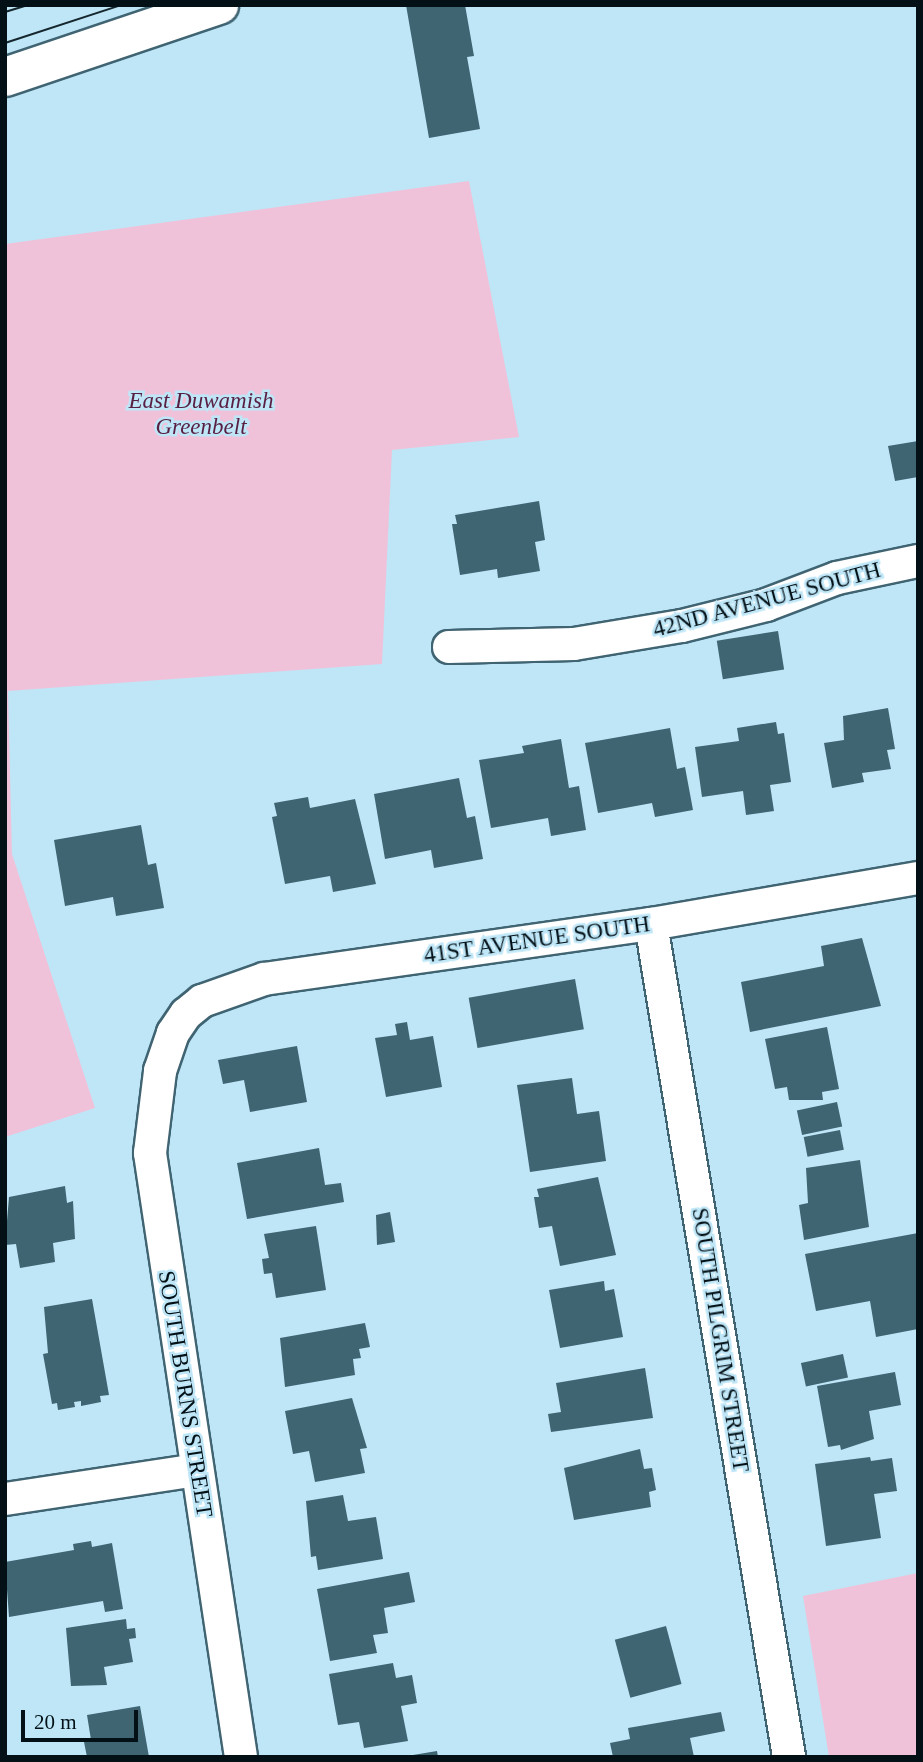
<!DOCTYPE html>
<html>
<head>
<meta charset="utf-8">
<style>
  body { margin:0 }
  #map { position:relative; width:923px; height:1762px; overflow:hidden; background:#bee6f7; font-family:"Times New Roman",serif }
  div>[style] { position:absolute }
  .green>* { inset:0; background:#f0c2da }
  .building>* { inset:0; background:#3f6472; transform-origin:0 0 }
  .roads { filter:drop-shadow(2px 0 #406472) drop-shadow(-2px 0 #406472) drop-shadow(0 2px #406472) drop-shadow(0 -2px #406472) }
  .minor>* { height:32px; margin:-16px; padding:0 16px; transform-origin:16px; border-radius:16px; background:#fff }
  .secondary>* { height:38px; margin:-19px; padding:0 19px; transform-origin:19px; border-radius:19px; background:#fff }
  .tram>* { height:2px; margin:-1px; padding:0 1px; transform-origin:1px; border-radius:1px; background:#16262d }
  span { translate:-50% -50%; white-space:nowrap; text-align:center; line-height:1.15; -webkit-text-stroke:5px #bee6f7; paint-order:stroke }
  .park-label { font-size:23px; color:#591f43; font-style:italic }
  .street-label { font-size:23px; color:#031016 }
  .frame { position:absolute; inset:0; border:7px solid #031016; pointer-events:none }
  .scale { position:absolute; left:21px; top:1710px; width:117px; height:32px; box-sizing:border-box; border:4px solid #031016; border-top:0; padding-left:9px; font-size:21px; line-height:24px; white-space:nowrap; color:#031016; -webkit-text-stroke:5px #bee6f7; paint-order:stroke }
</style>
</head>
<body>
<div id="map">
  <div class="green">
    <i style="clip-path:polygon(469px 181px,519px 437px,392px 450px,382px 664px,8px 691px,12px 854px,95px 1108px,5px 1137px,5px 244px)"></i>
    <i style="clip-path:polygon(918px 1573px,918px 1757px,829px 1757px,803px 1596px)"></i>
  </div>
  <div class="building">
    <i style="clip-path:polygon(406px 5px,465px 5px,474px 56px,467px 57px,480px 129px,429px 138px)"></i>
    <i style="clip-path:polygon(918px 441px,918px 477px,895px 481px,888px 446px)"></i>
    <i style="clip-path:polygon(539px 501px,545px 540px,535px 542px,540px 571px,498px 578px,497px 569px,460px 575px,452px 524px,457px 524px,455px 515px)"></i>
    <i style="left:778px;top:631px;width:39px;height:62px;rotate:81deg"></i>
    <i style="clip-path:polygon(888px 708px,895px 749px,887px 750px,891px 769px,862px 773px,864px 782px,832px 788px,824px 743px,844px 740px,843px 716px)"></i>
    <i style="clip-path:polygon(776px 722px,778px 734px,784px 733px,791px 782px,770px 785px,774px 811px,746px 815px,743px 791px,702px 797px,695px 747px,739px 741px,737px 728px)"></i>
    <i style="clip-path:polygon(670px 728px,677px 769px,685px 767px,693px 810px,655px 817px,652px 803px,598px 813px,585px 743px)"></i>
    <i style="clip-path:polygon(561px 739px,569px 788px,579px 786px,586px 830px,551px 836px,548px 818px,491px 828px,479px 760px,524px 753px,522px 746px)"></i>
    <i style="clip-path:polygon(459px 778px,467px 818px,475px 816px,483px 859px,434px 868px,431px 850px,385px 859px,374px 794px)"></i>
    <i style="clip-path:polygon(308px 797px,310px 808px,355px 799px,376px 884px,333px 892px,330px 876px,285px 884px,272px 817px,277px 816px,274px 803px)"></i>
    <i style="clip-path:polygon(141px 825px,148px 865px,156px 863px,164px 908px,116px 916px,113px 897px,65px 906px,54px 840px)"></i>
    <i style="clip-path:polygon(862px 938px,881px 1006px,750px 1032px,741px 982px,824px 966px,821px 946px)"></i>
    <i style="left:575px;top:979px;width:51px;height:108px;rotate:80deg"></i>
    <i style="clip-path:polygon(407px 1022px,410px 1040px,433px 1036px,442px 1087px,386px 1097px,375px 1038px,397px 1035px,395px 1024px)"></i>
    <i style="clip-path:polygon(827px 1027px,839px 1089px,822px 1092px,823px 1100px,789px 1100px,787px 1087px,775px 1089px,765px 1039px)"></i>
    <i style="clip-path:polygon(297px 1046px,307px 1102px,250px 1112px,244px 1080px,223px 1084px,218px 1060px)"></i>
    <i style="clip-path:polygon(572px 1078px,577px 1114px,599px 1111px,606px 1161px,530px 1172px,517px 1085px)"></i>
    <i style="left:837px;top:1102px;width:25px;height:41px;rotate:78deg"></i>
    <i style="left:840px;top:1130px;width:20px;height:37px;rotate:79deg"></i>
    <i style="clip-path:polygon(319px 1148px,325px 1185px,341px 1183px,344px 1202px,247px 1219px,237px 1163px)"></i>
    <i style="clip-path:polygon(860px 1160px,869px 1227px,804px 1240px,799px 1205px,808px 1203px,806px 1168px)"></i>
    <i style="clip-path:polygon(598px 1177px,616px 1255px,560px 1266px,552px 1226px,539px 1228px,534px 1197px,539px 1197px,537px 1189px)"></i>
    <i style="clip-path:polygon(65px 1186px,67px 1203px,73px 1201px,75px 1239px,53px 1243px,55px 1262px,20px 1268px,16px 1244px,5px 1245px,9px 1197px)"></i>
    <i style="clip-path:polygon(390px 1212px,395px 1242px,377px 1245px,376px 1215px)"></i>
    <i style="clip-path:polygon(316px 1226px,326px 1290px,276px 1298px,272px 1273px,264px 1274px,262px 1259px,269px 1258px,264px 1234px)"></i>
    <i style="clip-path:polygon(918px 1233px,918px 1329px,876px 1337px,870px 1301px,816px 1311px,805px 1254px)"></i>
    <i style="clip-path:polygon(604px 1281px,605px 1291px,614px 1289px,623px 1337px,560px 1348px,549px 1290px)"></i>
    <i style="clip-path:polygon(92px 1299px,109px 1395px,100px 1396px,101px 1402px,81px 1406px,81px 1401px,74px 1402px,75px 1407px,58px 1410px,57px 1403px,52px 1404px,43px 1354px,48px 1353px,44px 1307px)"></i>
    <i style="clip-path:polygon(365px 1323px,370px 1347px,359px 1349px,361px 1358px,353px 1359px,355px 1375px,285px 1387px,280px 1338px)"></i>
    <i style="left:843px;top:1354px;width:24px;height:43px;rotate:78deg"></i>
    <i style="clip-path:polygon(645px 1368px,653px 1418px,551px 1432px,548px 1414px,561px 1412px,556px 1383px)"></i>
    <i style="clip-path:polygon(895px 1372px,901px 1405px,869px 1411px,874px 1439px,841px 1450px,840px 1445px,828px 1447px,817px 1386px)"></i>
    <i style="clip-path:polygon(352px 1398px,367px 1448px,360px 1449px,365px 1473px,315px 1482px,309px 1451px,293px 1454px,285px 1411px)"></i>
    <i style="clip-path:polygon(640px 1449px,644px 1469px,652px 1468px,656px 1490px,649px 1492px,651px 1507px,574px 1520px,564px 1468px)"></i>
    <i style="clip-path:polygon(870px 1457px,871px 1461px,892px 1458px,897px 1491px,874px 1494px,881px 1538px,826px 1546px,815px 1464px)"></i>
    <i style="clip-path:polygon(343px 1495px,348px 1521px,376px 1517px,383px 1559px,318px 1570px,316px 1556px,311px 1557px,306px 1501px)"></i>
    <i style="clip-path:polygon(91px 1541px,92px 1547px,112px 1543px,123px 1609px,105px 1612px,103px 1601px,9px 1617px,5px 1562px,74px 1550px,73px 1544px)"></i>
    <i style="clip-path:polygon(409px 1572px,415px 1602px,384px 1608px,388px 1633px,373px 1635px,377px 1653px,330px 1661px,317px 1589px)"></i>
    <i style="clip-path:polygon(126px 1619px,127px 1629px,135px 1628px,136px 1638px,129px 1639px,133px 1662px,104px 1667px,107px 1685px,71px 1686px,66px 1628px)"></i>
    <i style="left:666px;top:1626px;width:60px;height:53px;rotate:75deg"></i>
    <i style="clip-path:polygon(393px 1663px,396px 1678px,412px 1675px,417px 1703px,401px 1706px,408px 1741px,364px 1748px,359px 1722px,338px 1725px,329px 1674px)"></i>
    <i style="clip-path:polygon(140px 1706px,149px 1757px,87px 1757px,84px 1742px,91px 1740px,87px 1715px)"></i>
    <i style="clip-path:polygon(721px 1712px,725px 1731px,690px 1738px,694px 1757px,613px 1757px,610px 1743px,630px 1739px,628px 1728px)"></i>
    <i style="clip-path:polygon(437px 1751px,438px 1757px,414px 1757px,413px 1755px)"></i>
  </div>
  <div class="roads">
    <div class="minor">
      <i style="left:449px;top:647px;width:125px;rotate:-1.4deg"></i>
      <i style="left:574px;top:644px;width:109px;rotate:-9.5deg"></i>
      <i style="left:682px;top:626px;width:87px;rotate:-14deg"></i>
      <i style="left:766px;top:605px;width:76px;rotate:-20.8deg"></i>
      <i style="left:837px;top:578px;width:83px;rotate:-11.9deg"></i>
      <i style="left:651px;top:924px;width:844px;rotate:80.59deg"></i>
      <i style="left:5px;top:1499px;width:193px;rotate:-8.6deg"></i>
      <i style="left:241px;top:1757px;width:611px;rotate:-98.57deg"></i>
      <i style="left:150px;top:1153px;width:83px;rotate:-83deg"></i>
      <i style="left:160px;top:1071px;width:40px;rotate:-71.1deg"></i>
      <i style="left:173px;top:1033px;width:23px;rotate:-56deg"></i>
      <i style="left:186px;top:1014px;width:21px;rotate:-39deg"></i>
      <i style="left:202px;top:1001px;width:66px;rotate:-19.5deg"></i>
      <i style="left:264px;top:979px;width:391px;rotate:-8.1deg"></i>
      <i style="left:651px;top:924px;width:271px;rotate:-9.8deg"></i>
    </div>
    <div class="secondary">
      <i style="left:5px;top:77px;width:226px;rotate:-18.6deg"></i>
    </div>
  </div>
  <div class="tram">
    <i style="left:5px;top:12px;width:24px;rotate:-17deg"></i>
    <i style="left:5px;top:43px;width:122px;rotate:-18.1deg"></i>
  </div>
  <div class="park-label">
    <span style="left:201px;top:414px">East Duwamish<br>Greenbelt</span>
  </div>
  <div class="street-label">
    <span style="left:767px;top:600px;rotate:-15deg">42ND AVENUE SOUTH</span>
    <span style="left:537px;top:940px;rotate:-8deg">41ST AVENUE SOUTH</span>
    <span style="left:720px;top:1340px;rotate:81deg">SOUTH PILGRIM STREET</span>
    <span style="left:185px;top:1394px;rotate:81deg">SOUTH BURNS STREET</span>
  </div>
  <div class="frame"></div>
  <div class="scale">20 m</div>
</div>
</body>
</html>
